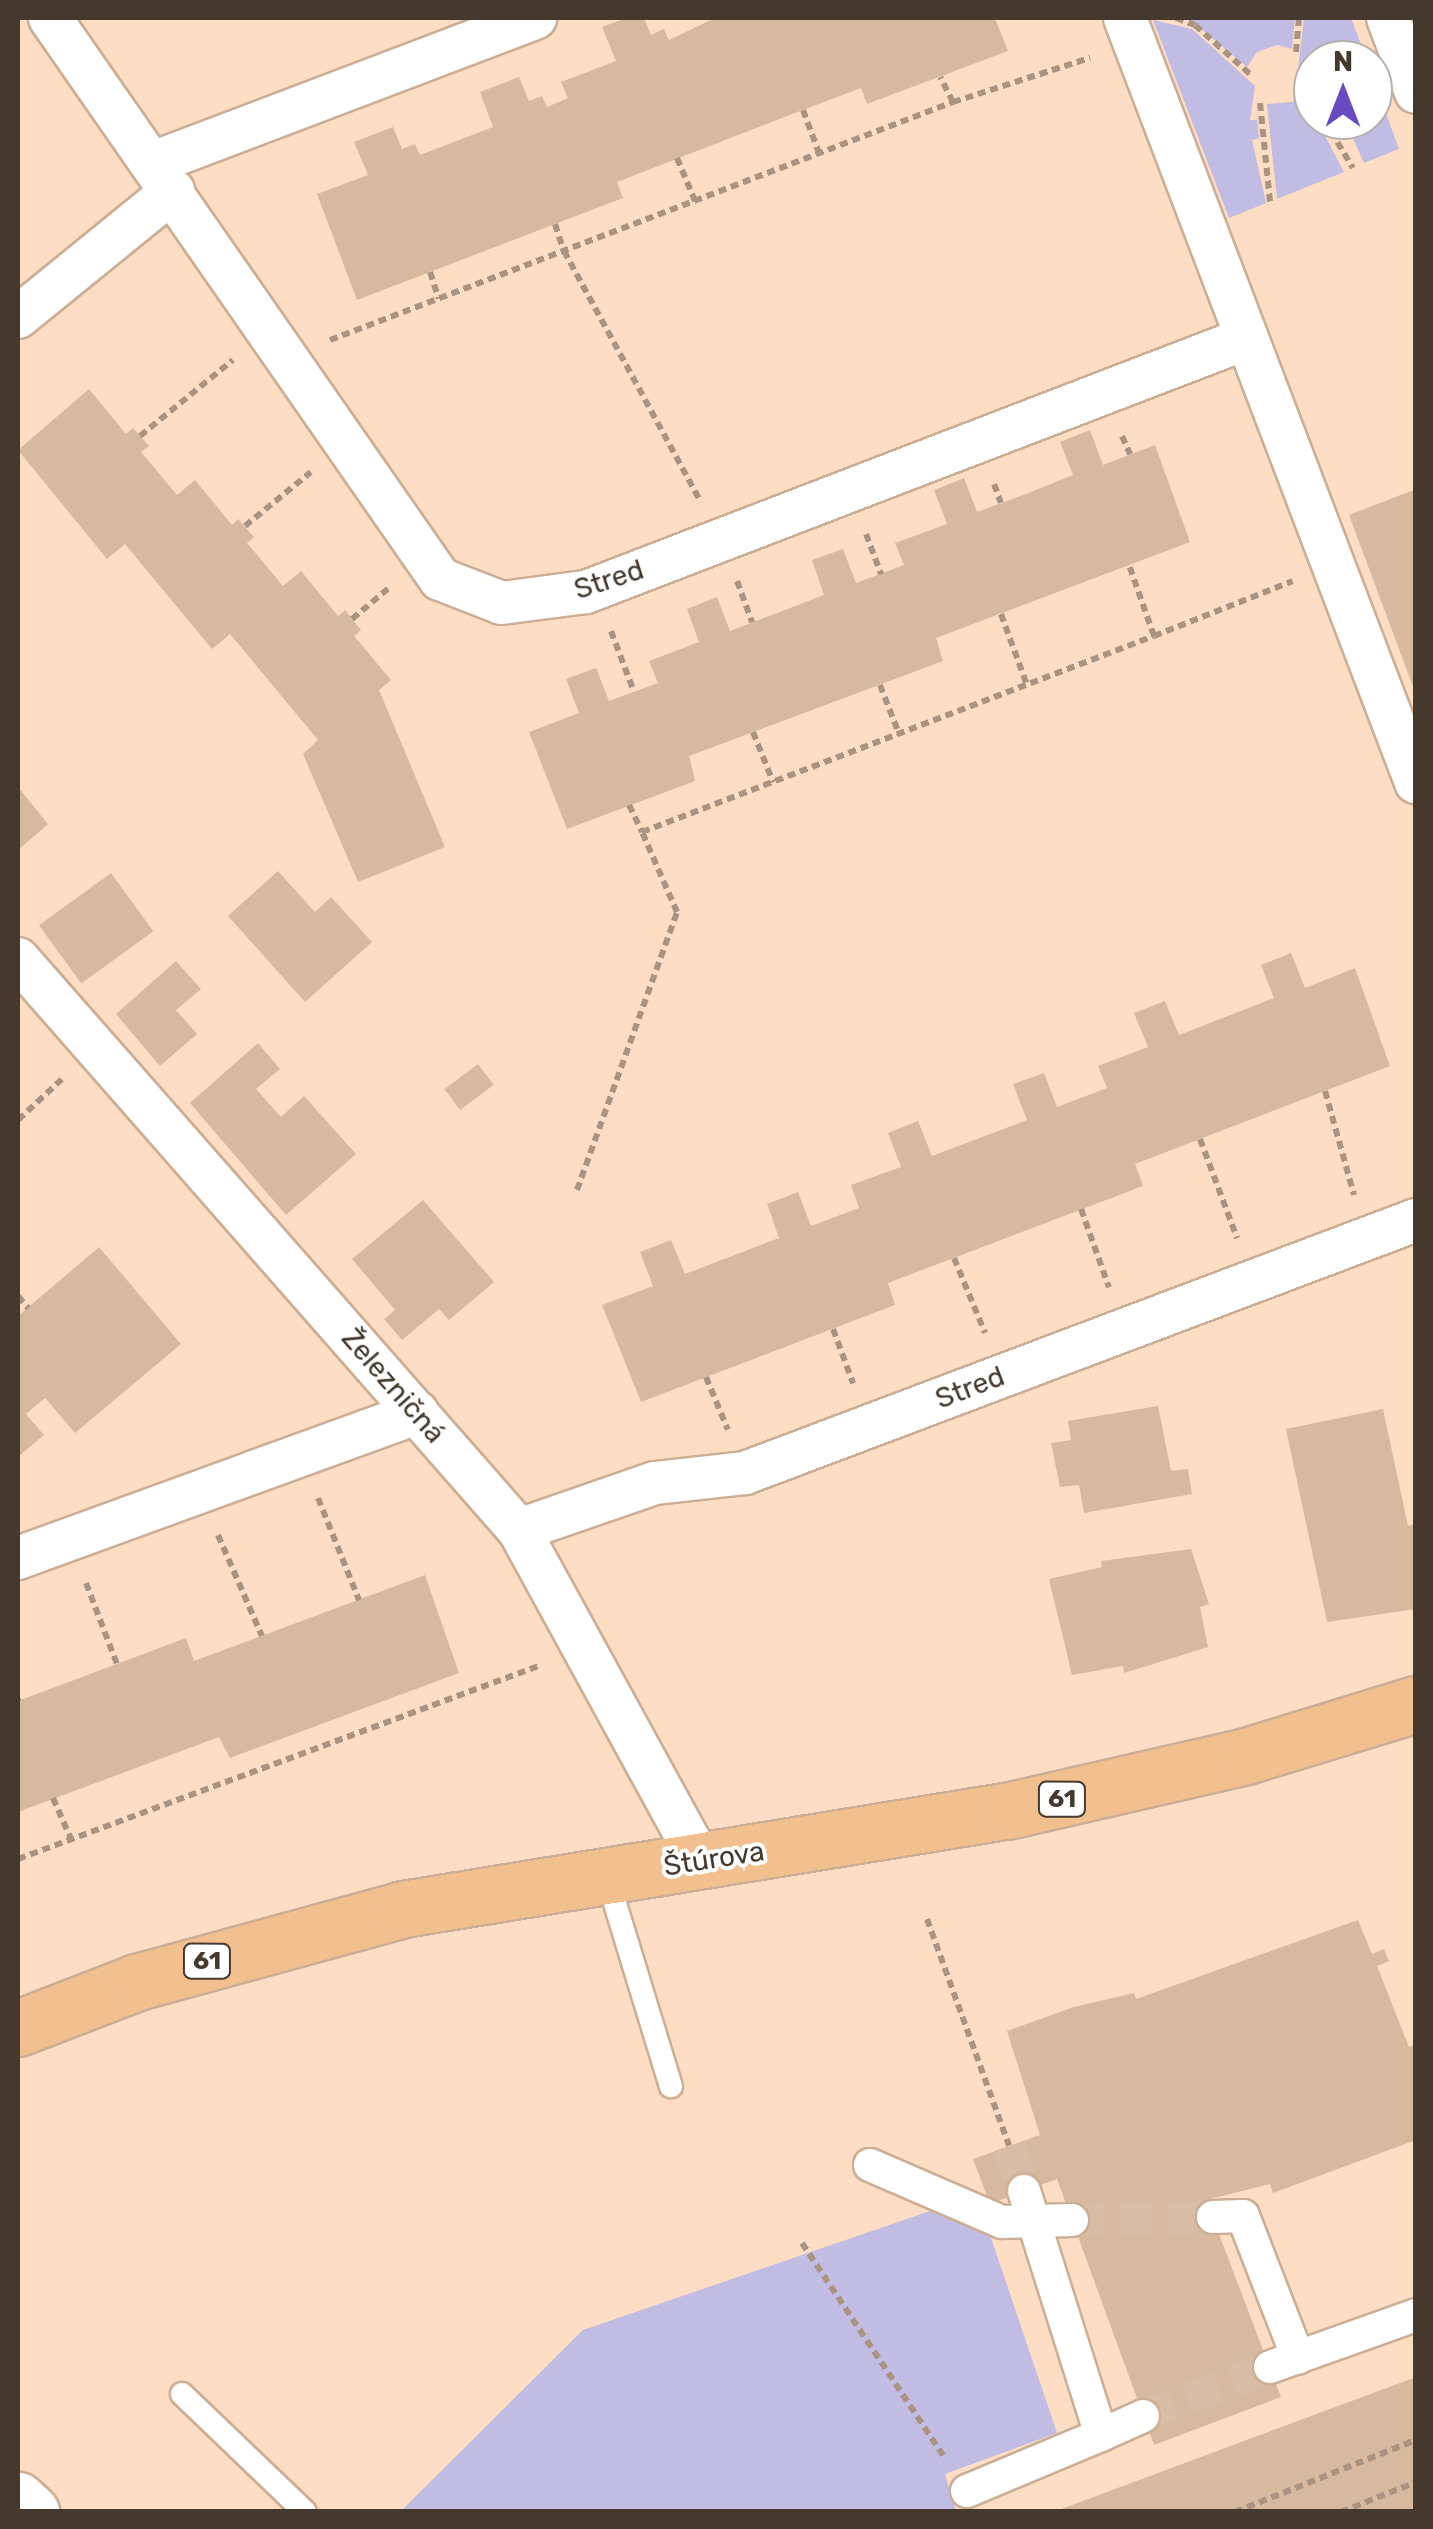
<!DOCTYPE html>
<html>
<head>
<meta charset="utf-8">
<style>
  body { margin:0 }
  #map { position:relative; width:1433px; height:2529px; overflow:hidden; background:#fdddc3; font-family:Rubik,sans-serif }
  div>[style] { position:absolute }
  .green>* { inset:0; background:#c0bce3 }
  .building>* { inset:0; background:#d7b99f; transform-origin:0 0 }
  .pedestrian-tunnel>* { height:32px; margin-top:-16px; transform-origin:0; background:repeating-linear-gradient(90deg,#d8bca5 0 32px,transparent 0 48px) }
  .path>* { height:6px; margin-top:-3px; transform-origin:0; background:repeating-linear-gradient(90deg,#aa9380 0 8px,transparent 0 13px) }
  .roads { filter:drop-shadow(2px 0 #ccae94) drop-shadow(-2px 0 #ccae94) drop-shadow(0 2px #ccae94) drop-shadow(0 -2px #ccae94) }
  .service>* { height:22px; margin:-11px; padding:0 11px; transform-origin:11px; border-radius:11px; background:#fff }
  .pedestrian>* { height:32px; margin:-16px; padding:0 16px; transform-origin:16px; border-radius:16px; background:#fff }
  .minor>* { height:42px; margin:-21px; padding:0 21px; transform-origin:21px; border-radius:21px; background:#fff }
  .secondary>* { height:55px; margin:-27.5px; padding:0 27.5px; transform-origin:27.5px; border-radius:27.5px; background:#fff }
  .primary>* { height:55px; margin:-27.5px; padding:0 27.5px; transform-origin:27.5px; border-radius:27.5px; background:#f2c08f }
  span { translate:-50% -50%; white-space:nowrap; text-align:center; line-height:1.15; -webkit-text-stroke:8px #fff; paint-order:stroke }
  .shield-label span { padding:2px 8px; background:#fff; border:2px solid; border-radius:8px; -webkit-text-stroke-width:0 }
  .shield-label { font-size:25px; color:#45392e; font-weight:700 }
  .street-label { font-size:28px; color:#45392e }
  .frame { position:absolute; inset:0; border:20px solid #45392e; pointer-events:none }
  .north { position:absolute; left:1293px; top:40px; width:100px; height:100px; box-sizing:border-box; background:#fff; border:2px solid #b5b0ab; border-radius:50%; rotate:0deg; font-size:28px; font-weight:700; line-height:40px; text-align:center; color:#45392e }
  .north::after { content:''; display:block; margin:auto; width:35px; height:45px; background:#684ac3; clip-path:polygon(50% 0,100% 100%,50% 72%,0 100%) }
</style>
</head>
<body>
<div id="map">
  <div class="green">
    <i style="clip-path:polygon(1188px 18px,1295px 18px,1292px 49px,1277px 45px,1257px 52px,1247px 67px)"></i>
    <i style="clip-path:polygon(1304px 18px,1351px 18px,1367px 60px,1313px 60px,1313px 88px,1298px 69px)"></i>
    <i style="clip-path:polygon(1153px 20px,1192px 29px,1255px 86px,1250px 120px,1257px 120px,1259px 138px,1252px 140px,1266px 203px,1229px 218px)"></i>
    <i style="clip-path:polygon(1373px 78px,1399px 149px,1364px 163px,1352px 136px,1346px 138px,1335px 124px,1373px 120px)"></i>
    <i style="clip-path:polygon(1302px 92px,1344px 172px,1277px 199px,1267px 104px,1292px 102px)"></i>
    <i style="clip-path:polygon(933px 2210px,988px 2229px,1057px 2433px,945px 2474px,956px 2511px,400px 2512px,583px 2330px)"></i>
  </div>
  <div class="building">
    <i style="clip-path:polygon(626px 18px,644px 18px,651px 35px,664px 29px,669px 40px,715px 18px,995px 18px,1008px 51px,867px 104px,861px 88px,803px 110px,617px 182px,623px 198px,357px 300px,317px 194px,368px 175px,354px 142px,393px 127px,402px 149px,415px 144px,420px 155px,493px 127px,480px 92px,519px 77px,529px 101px,542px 96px,547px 107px,568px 98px,561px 82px,616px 61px,602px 27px)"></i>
    <i style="clip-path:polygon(89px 389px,126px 434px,133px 428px,149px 446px,141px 452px,177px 495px,195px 480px,232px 525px,238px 519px,254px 537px,247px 543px,283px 586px,301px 571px,338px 616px,345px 610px,361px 630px,354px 636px,391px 680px,379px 690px,445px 847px,358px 882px,303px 754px,318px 740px,230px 634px,212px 649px,125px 544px,107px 559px,18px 450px)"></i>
    <i style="clip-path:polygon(1090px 430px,1103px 465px,1155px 445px,1190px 542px,936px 638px,943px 661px,689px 756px,695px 781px,567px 829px,529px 732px,579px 713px,566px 679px,596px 668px,609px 701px,658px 683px,649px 661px,699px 642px,687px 609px,717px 597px,730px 631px,824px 595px,812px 560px,843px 549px,856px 583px,904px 565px,895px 543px,947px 524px,934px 490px,964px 478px,977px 512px,1026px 494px,1073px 475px,1060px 442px)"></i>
    <i style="clip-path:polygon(1416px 489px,1416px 692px,1415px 692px,1349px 515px)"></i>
    <i style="clip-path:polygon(18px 787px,48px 824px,18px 850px)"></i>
    <i style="clip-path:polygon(278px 871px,315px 912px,331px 897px,372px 942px,305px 1002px,228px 916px)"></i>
    <i style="left:111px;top:873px;width:72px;height:89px;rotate:54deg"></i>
    <i style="clip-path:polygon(1291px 953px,1305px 988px,1355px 968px,1390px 1066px,1135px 1164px,1143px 1186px,888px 1283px,895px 1305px,641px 1402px,602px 1305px,653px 1286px,640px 1252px,671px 1240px,685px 1274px,779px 1238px,767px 1204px,798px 1192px,811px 1226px,859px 1208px,851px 1185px,901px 1167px,888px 1133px,918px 1121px,932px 1156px,1027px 1120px,1013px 1084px,1044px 1073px,1057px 1107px,1107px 1088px,1098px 1066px,1148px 1047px,1134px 1013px,1165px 1001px,1179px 1035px,1274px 998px,1261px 965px)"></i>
    <i style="clip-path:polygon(176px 961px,201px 989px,176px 1010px,197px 1034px,160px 1066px,116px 1014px)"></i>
    <i style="clip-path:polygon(258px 1043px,280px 1069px,256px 1089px,281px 1117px,304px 1096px,356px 1154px,286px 1215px,190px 1103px)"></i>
    <i style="left:478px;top:1064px;width:26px;height:42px;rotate:53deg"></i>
    <i style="clip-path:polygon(423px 1200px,494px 1282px,449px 1320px,439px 1309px,402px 1340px,384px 1319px,395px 1310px,352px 1259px)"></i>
    <i style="clip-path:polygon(99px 1247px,181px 1344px,75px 1433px,45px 1398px,26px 1414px,44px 1435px,19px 1456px,18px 1316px)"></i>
    <i style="clip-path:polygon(1158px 1406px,1171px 1471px,1188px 1469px,1192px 1494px,1084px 1513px,1079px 1485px,1060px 1487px,1051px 1443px,1071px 1440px,1068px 1421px)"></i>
    <i style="clip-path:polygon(1383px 1409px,1408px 1526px,1416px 1524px,1416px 1609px,1327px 1622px,1286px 1429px)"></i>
    <i style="clip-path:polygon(1191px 1549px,1209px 1604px,1200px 1607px,1208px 1647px,1124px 1673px,1123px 1666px,1072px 1675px,1049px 1579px,1102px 1567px,1101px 1561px)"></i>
    <i style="clip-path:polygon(425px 1575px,459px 1673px,230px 1758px,219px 1737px,18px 1812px,18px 1701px,186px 1638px,194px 1661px)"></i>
    <i style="clip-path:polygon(1358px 1920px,1372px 1954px,1384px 1949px,1389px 1961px,1377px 1966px,1409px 2047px,1416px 2045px,1416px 2140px,1273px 2193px,1270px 2184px,1206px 2200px,1281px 2397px,1154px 2445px,1057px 2179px,990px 2204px,973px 2159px,1040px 2135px,1007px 2031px,1074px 2007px,1134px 1993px,1136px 1999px)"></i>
    <i style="clip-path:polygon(1416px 2377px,1416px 2512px,1056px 2512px,1056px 2511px)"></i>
  </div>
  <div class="pedestrian-tunnel">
    <i style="left:1009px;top:2146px;width:47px;rotate:71.6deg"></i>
    <i style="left:1072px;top:2220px;width:141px;rotate:-1.2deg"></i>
    <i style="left:1143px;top:2416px;width:136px;rotate:-21.1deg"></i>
  </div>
  <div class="path">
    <i style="left:1176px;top:18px;width:20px;rotate:20deg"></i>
    <i style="left:1195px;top:25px;width:74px;rotate:41.7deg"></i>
    <i style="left:1296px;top:52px;width:34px;rotate:-85deg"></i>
    <i style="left:1305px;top:90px;width:15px;rotate:58deg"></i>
    <i style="left:953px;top:102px;width:144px;rotate:-17.8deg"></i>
    <i style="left:1260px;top:103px;width:100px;rotate:84.2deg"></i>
    <i style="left:803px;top:110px;width:46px;rotate:69.6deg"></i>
    <i style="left:1324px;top:120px;width:56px;rotate:58.9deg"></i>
    <i style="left:677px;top:158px;width:47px;rotate:67.3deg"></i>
    <i style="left:555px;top:224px;width:28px;rotate:72deg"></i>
    <i style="left:564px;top:251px;width:286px;rotate:61.4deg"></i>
    <i style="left:430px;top:272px;width:28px;rotate:72deg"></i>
    <i style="left:330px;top:340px;width:667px;rotate:-20.91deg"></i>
    <i style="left:953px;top:102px;width:28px;rotate:-117deg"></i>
    <i style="left:140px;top:436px;width:120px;rotate:-39.3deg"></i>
    <i style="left:1122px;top:436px;width:20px;rotate:66deg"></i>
    <i style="left:994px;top:484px;width:20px;rotate:70deg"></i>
    <i style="left:245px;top:526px;width:85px;rotate:-39.3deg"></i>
    <i style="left:866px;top:534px;width:43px;rotate:69.4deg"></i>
    <i style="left:737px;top:581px;width:44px;rotate:69.9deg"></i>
    <i style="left:1001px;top:614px;width:76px;rotate:69.9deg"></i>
    <i style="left:352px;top:619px;width:50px;rotate:-40.1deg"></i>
    <i style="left:611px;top:631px;width:65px;rotate:69.3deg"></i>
    <i style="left:1154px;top:636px;width:149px;rotate:-21.6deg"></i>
    <i style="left:880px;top:685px;width:53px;rotate:68.8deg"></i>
    <i style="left:753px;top:732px;width:54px;rotate:68.2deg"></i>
    <i style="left:629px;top:805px;width:30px;rotate:64deg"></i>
    <i style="left:642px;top:832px;width:548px;rotate:-20.95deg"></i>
    <i style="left:1154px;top:636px;width:75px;rotate:-109.4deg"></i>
    <i style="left:1325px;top:1091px;width:108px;rotate:74.4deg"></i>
    <i style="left:18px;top:1120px;width:60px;rotate:-43deg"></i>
    <i style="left:1200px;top:1139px;width:106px;rotate:69.5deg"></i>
    <i style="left:577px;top:1190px;width:295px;rotate:-70.2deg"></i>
    <i style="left:677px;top:912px;width:87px;rotate:-113.6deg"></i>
    <i style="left:1081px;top:1209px;width:83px;rotate:70.3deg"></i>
    <i style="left:954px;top:1258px;width:81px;rotate:67.5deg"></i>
    <i style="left:18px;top:1296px;width:16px;rotate:50deg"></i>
    <i style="left:833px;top:1329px;width:58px;rotate:69.7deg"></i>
    <i style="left:706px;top:1377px;width:57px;rotate:67.5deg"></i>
    <i style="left:318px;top:1498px;width:110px;rotate:68.1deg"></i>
    <i style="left:218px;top:1535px;width:110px;rotate:66.5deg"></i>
    <i style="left:86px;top:1583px;width:87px;rotate:69.1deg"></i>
    <i style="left:18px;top:1698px;width:3px;rotate:90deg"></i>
    <i style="left:53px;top:1798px;width:45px;rotate:66.3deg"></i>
    <i style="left:18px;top:1859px;width:558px;rotate:-20.35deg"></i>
    <i style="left:927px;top:1919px;width:241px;rotate:70.1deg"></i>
    <i style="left:802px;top:2243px;width:258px;rotate:56.4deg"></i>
    <i style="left:1235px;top:2512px;width:195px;rotate:-21.7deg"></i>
    <i style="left:1341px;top:2512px;width:81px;rotate:-21.8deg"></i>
  </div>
  <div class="roads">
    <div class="service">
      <i style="left:606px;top:1874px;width:222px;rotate:73deg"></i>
      <i style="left:182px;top:2394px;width:170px;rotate:43.8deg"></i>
    </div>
    <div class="pedestrian">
      <i style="left:870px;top:2165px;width:144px;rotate:23.4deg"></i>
      <i style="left:1002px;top:2222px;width:70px;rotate:-1.6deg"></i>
      <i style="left:1213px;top:2217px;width:30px;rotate:-2deg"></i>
      <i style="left:1243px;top:2216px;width:152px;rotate:68.8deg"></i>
      <i style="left:1270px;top:2367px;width:155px;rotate:-19.6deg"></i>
      <i style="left:1101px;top:2435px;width:46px;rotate:-24.3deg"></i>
      <i style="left:967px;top:2491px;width:145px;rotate:-22.7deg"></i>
      <i style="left:1101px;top:2435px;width:256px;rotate:-107.5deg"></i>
    </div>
    <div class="minor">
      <i style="left:50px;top:18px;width:683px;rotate:55.19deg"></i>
      <i style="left:440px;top:579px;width:66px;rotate:21.2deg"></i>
      <i style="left:502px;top:603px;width:85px;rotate:-7.5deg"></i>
      <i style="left:586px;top:592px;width:708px;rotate:-21.02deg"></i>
      <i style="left:1125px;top:18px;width:818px;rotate:69.15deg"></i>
      <i style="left:1388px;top:18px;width:79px;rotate:69.3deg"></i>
      <i style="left:153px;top:163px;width:409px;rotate:-20.8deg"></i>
      <i style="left:18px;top:317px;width:200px;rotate:-39.1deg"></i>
      <i style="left:18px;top:959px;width:760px;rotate:48.74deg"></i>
      <i style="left:519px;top:1530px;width:379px;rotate:61.3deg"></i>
      <i style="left:519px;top:1530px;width:144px;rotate:-19.1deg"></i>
      <i style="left:655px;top:1483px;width:91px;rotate:-6.3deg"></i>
      <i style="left:745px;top:1473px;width:717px;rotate:-20.66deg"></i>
      <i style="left:18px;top:1558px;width:425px;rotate:-20deg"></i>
    </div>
    <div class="secondary">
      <i style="left:18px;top:2500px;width:18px;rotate:43deg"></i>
    </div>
    <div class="primary">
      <i style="left:18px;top:2028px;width:128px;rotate:-21.1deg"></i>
      <i style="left:137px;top:1982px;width:276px;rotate:-15.3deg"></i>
      <i style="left:403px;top:1909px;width:616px;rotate:-9.25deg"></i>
      <i style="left:1011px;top:1810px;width:241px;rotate:-12.9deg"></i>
      <i style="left:1246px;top:1756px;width:178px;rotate:-17deg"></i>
    </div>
  </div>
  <div class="shield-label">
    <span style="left:1062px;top:1799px">61</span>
    <span style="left:207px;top:1961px">61</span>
  </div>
  <div class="street-label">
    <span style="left:609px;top:580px;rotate:-18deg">Stred</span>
    <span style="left:393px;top:1386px;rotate:49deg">Železničná</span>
    <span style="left:970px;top:1388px;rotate:-21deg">Stred</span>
    <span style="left:714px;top:1859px;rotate:-9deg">Štúrova</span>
  </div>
  <div class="frame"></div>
  <div class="north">N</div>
</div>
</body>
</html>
